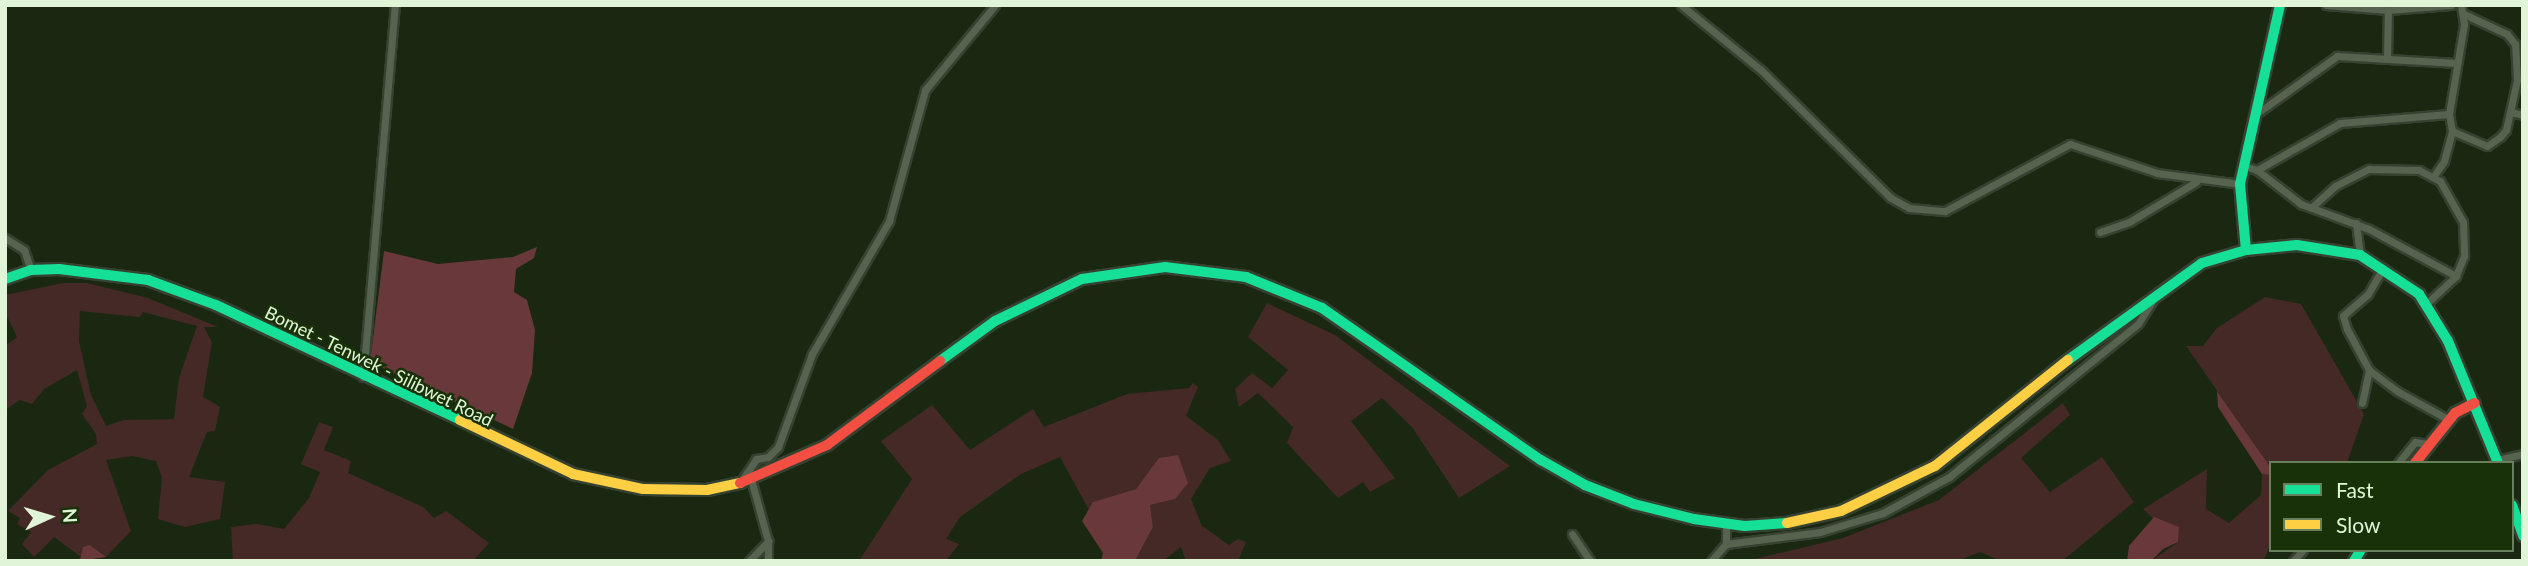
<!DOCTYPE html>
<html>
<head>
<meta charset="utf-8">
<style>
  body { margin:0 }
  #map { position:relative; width:2528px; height:566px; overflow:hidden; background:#1a2811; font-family:Lato,sans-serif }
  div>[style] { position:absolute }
  .green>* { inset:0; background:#442927 }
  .forest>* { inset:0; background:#69383a }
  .roads { filter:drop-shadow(2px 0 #364231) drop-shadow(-2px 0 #364231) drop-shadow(0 2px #364231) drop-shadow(0 -2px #364231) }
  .street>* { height:7px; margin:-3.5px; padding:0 3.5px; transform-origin:3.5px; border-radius:3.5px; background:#56634f }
  .fast>* { height:10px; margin:-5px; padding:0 5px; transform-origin:5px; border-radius:5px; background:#16e098 }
  .slow>* { height:10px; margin:-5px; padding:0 5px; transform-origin:5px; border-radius:5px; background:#ffcf43 }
  .jam>* { height:10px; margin:-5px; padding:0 5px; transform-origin:5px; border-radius:5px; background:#f24e42 }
  span { translate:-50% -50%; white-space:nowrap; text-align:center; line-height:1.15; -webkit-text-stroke:5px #183108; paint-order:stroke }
  .street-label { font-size:18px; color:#e0f5d7 }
  .frame { position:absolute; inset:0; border:7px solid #e0f5d7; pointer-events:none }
  .legend { position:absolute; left:2269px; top:461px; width:245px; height:91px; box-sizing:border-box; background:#183108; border:2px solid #687f5b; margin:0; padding:9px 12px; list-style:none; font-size:21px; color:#e0f5d7 }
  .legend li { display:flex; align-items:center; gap:14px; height:35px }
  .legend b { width:35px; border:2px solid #687f5b }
  .north { position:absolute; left:14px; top:482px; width:70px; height:70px; -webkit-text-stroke:5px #183108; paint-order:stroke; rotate:86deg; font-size:19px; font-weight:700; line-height:28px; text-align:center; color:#e0f5d7 }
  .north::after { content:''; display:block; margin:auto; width:24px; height:32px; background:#e0f5d7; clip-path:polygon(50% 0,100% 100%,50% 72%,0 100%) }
</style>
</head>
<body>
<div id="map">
  <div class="green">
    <i style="clip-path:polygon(evenodd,63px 283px,87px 283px,148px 298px,218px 327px,204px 327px,212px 342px,203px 397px,220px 407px,215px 431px,207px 432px,189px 477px,225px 482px,220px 519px,185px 527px,158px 519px,162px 478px,156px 461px,132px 456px,106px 460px,131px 531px,106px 557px,90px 545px,80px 561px,77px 561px,81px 557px,54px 537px,34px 557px,22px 544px,31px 532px,17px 524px,20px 518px,8px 511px,48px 470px,97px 444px,96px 434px,82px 414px,87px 406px,77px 370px,44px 389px,32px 404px,20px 400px,5px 410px,5px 346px,17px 337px,5px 312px,5px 295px,63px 283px,80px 311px,140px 317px,143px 312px,197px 326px,179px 378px,174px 419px,124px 420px,106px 426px,91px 395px,79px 341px,80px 311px)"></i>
    <i style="clip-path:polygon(2265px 297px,2301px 304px,2364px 414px,2347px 463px,2271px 463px,2271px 468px,2186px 346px,2203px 346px,2217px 328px)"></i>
    <i style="clip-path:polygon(1267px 303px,1335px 335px,1510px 466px,1459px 498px,1412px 427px,1382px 398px,1351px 421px,1395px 478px,1370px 492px,1363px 482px,1338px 498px,1287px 443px,1293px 427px,1258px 393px,1239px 407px,1235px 389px,1252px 373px,1272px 388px,1288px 370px,1248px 337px)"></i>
    <i style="clip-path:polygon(1193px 383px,1198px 387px,1186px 416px,1218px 440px,1231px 461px,1210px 468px,1191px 499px,1202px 526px,1229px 545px,1238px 539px,1246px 542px,1238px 561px,1186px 561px,1181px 547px,1163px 561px,1135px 561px,1153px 527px,1150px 505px,1175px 499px,1160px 458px,1136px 489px,1094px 502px,1089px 510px,1060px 457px,1021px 474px,960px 517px,946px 539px,959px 544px,946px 561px,859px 561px,912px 479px,881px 441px,932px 405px,970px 450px,1033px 409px,1044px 427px,1127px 394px,1189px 388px)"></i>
    <i style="clip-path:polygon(2063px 403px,2070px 415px,2021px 458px,2050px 492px,2102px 457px,2134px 502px,2062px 561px,2001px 561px,1980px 552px,1957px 561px,1746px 561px,1843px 538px,1939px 500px)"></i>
    <i style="clip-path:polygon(319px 422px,333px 427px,324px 450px,351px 461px,348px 473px,423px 507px,434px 518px,446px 511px,489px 543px,473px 561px,233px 561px,231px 527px,257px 524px,284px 529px,309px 498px,320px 472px,301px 464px)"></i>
    <i style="clip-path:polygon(2207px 469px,2206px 509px,2229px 523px,2261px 495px,2262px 474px,2271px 475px,2271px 544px,2263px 561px,2151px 561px,2178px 542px,2143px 509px)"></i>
  </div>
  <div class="forest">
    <i style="clip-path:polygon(537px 247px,534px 258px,516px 269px,514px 292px,527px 300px,535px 330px,532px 373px,513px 429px,370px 362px,384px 251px,438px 264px,513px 257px)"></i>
    <i style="clip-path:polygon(2217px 391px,2271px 468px,2271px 475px,2262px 474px,2218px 407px)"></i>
    <i style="clip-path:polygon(1178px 455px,1188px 483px,1175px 499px,1150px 505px,1153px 527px,1135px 561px,1101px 561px,1103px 553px,1082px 521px,1093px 502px,1136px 489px,1159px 458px)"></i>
    <i style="clip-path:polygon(2154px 517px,2179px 527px,2178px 542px,2163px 549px,2151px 561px,2127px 561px,2129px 546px)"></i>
    <i style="clip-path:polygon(90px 545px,106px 557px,80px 561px,83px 547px)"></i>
  </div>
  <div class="roads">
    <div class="street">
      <i style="left:1681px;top:5px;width:103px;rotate:39.1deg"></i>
      <i style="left:1761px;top:70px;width:182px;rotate:44.6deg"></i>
      <i style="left:1891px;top:198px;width:21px;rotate:29deg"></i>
      <i style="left:1909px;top:208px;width:36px;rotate:5deg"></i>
      <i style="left:1945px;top:211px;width:142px;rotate:-28.2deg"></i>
      <i style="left:2070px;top:144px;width:92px;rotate:18.4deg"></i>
      <i style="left:2157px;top:173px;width:84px;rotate:7.5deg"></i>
      <i style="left:2326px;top:5px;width:62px;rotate:4.6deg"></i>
      <i style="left:2388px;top:10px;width:63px;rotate:-4.5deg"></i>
      <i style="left:2387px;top:57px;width:47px;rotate:-88.8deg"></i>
      <i style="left:2511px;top:112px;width:12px;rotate:14deg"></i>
      <i style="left:2256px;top:114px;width:100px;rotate:-35.6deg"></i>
      <i style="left:2337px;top:56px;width:120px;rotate:3.3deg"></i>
      <i style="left:2452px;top:131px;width:38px;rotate:23deg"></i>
      <i style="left:2487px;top:146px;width:16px;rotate:-35deg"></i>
      <i style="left:2500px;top:137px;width:9px;rotate:-49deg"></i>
      <i style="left:2506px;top:130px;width:51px;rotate:-77.6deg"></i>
      <i style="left:2517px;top:80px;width:36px;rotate:-93deg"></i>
      <i style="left:2515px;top:44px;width:13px;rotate:-129deg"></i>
      <i style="left:2507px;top:34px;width:47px;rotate:-155.1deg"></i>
      <i style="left:2244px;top:166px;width:14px;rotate:17deg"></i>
      <i style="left:2257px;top:170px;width:56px;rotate:37.7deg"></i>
      <i style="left:2301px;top:204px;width:72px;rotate:20.2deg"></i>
      <i style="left:2369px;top:229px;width:99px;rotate:28.4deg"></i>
      <i style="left:2257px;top:170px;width:95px;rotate:-29.5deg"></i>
      <i style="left:2340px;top:123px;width:109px;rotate:-4.7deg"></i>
      <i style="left:2433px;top:177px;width:19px;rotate:-55deg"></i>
      <i style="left:2444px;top:161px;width:31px;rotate:-75deg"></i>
      <i style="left:2452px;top:131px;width:17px;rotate:-100deg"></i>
      <i style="left:2449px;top:114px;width:91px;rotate:-80.5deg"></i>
      <i style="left:2464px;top:24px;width:19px;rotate:-99deg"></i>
      <i style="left:2313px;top:206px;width:30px;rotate:-42deg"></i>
      <i style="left:2335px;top:186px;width:38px;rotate:-27deg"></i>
      <i style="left:2369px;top:169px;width:50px;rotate:1.1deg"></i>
      <i style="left:2419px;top:170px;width:24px;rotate:28deg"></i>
      <i style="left:2440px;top:181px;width:47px;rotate:60.7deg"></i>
      <i style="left:2463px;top:222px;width:34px;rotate:88deg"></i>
      <i style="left:2464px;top:256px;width:22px;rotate:112deg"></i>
      <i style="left:2456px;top:276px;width:41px;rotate:137deg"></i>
      <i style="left:2356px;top:223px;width:32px;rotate:83deg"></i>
      <i style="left:2100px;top:232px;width:31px;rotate:-19deg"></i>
      <i style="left:2129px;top:222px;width:78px;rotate:-30.8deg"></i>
      <i style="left:5px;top:238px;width:22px;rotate:32deg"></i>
      <i style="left:24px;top:250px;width:21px;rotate:71deg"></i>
      <i style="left:2383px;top:268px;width:30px;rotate:120deg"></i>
      <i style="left:2368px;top:294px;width:33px;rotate:139deg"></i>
      <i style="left:2343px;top:316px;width:14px;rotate:73deg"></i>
      <i style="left:2347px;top:329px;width:47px;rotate:61.8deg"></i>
      <i style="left:2369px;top:370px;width:35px;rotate:37deg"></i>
      <i style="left:2397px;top:391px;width:60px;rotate:29.1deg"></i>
      <i style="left:363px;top:377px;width:373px;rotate:-85.1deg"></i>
      <i style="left:2362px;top:403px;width:34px;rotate:-78deg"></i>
      <i style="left:2497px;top:460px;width:27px;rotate:-13deg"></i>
      <i style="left:2398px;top:463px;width:27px;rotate:-51deg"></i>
      <i style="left:2415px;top:442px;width:13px;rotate:9deg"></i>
      <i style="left:751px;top:479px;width:64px;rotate:74.7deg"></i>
      <i style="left:768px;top:541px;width:20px;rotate:90deg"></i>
      <i style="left:740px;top:483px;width:29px;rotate:-56deg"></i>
      <i style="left:756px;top:459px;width:12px;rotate:-9deg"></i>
      <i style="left:768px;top:457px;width:14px;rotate:-45deg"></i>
      <i style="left:778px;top:447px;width:99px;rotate:-69.9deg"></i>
      <i style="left:812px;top:354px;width:154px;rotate:-59.9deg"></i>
      <i style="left:889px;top:221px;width:136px;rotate:-74.6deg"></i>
      <i style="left:925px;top:90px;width:110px;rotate:-50.5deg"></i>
      <i style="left:1572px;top:534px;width:32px;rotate:56deg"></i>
      <i style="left:1726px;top:544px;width:95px;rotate:-7.3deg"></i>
      <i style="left:1820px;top:532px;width:66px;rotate:-16.8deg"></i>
      <i style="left:1883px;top:513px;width:75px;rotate:-28.6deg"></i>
      <i style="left:1949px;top:477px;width:243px;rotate:-39deg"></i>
      <i style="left:2138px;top:324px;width:34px;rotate:-58deg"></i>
      <i style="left:749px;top:561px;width:28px;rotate:-46deg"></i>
      <i style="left:1711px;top:561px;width:23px;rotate:-49deg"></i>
      <i style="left:1726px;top:544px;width:19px;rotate:-90deg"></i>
      <i style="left:2293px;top:561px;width:15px;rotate:-48deg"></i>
    </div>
    <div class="fast">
      <i style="left:2246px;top:250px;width:66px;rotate:-95.2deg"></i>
      <i style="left:2240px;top:184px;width:183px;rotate:-77.4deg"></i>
      <i style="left:5px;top:279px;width:28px;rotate:-19deg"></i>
      <i style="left:31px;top:270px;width:28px;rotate:-2deg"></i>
      <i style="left:59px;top:269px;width:90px;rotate:7deg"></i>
      <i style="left:148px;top:280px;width:72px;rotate:20.2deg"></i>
      <i style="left:216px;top:305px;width:270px;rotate:25.2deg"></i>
      <i style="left:2068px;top:360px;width:165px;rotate:-35.9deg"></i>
      <i style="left:2202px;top:263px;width:46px;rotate:-16.5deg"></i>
      <i style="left:2246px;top:250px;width:51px;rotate:-5.6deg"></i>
      <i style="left:2297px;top:245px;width:64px;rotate:9deg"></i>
      <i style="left:2360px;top:255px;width:71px;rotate:33.5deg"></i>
      <i style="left:2419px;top:294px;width:55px;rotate:58.3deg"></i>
      <i style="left:2448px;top:341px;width:132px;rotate:67.7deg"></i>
      <i style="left:940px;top:361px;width:68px;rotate:-36deg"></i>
      <i style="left:995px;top:321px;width:97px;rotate:-25.8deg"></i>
      <i style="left:1082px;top:279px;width:84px;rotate:-8.2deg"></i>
      <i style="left:1165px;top:267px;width:82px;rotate:7deg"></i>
      <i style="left:1246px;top:277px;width:82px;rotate:22.2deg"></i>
      <i style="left:1322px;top:308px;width:267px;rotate:34.8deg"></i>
      <i style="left:1541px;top:460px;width:51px;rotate:29.6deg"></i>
      <i style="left:1585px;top:485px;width:53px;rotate:21.2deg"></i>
      <i style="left:1634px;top:504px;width:62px;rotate:14deg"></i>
      <i style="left:1694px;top:519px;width:51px;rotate:7.8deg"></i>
      <i style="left:1745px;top:526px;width:42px;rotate:-4.1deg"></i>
      <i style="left:2512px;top:505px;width:33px;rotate:70deg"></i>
      <i style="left:2354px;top:561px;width:13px;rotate:-58deg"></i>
    </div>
    <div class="slow">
      <i style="left:460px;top:420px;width:125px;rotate:25.5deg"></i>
      <i style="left:573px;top:474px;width:72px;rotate:12.1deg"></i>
      <i style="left:643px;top:489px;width:64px;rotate:0.9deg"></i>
      <i style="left:707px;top:490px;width:34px;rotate:-12deg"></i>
      <i style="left:1787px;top:523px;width:55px;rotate:-12.5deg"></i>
      <i style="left:1841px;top:511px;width:104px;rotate:-25.6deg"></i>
      <i style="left:1935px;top:466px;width:170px;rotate:-38.6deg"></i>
    </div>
    <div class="jam">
      <i style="left:2415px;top:463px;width:64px;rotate:-51.3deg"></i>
      <i style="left:2455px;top:413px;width:22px;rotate:-27deg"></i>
      <i style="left:740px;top:483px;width:95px;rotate:-23.6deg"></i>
      <i style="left:827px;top:445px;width:141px;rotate:-36.6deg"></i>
    </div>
  </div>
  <div class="street-label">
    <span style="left:379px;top:366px;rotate:26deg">Bomet - Tenwek - Silibwet Road</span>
  </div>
  <div class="frame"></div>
  <ul class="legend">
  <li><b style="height:9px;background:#16e098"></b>Fast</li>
  <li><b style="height:9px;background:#ffcf43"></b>Slow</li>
  </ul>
  <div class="north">N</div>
</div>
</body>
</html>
